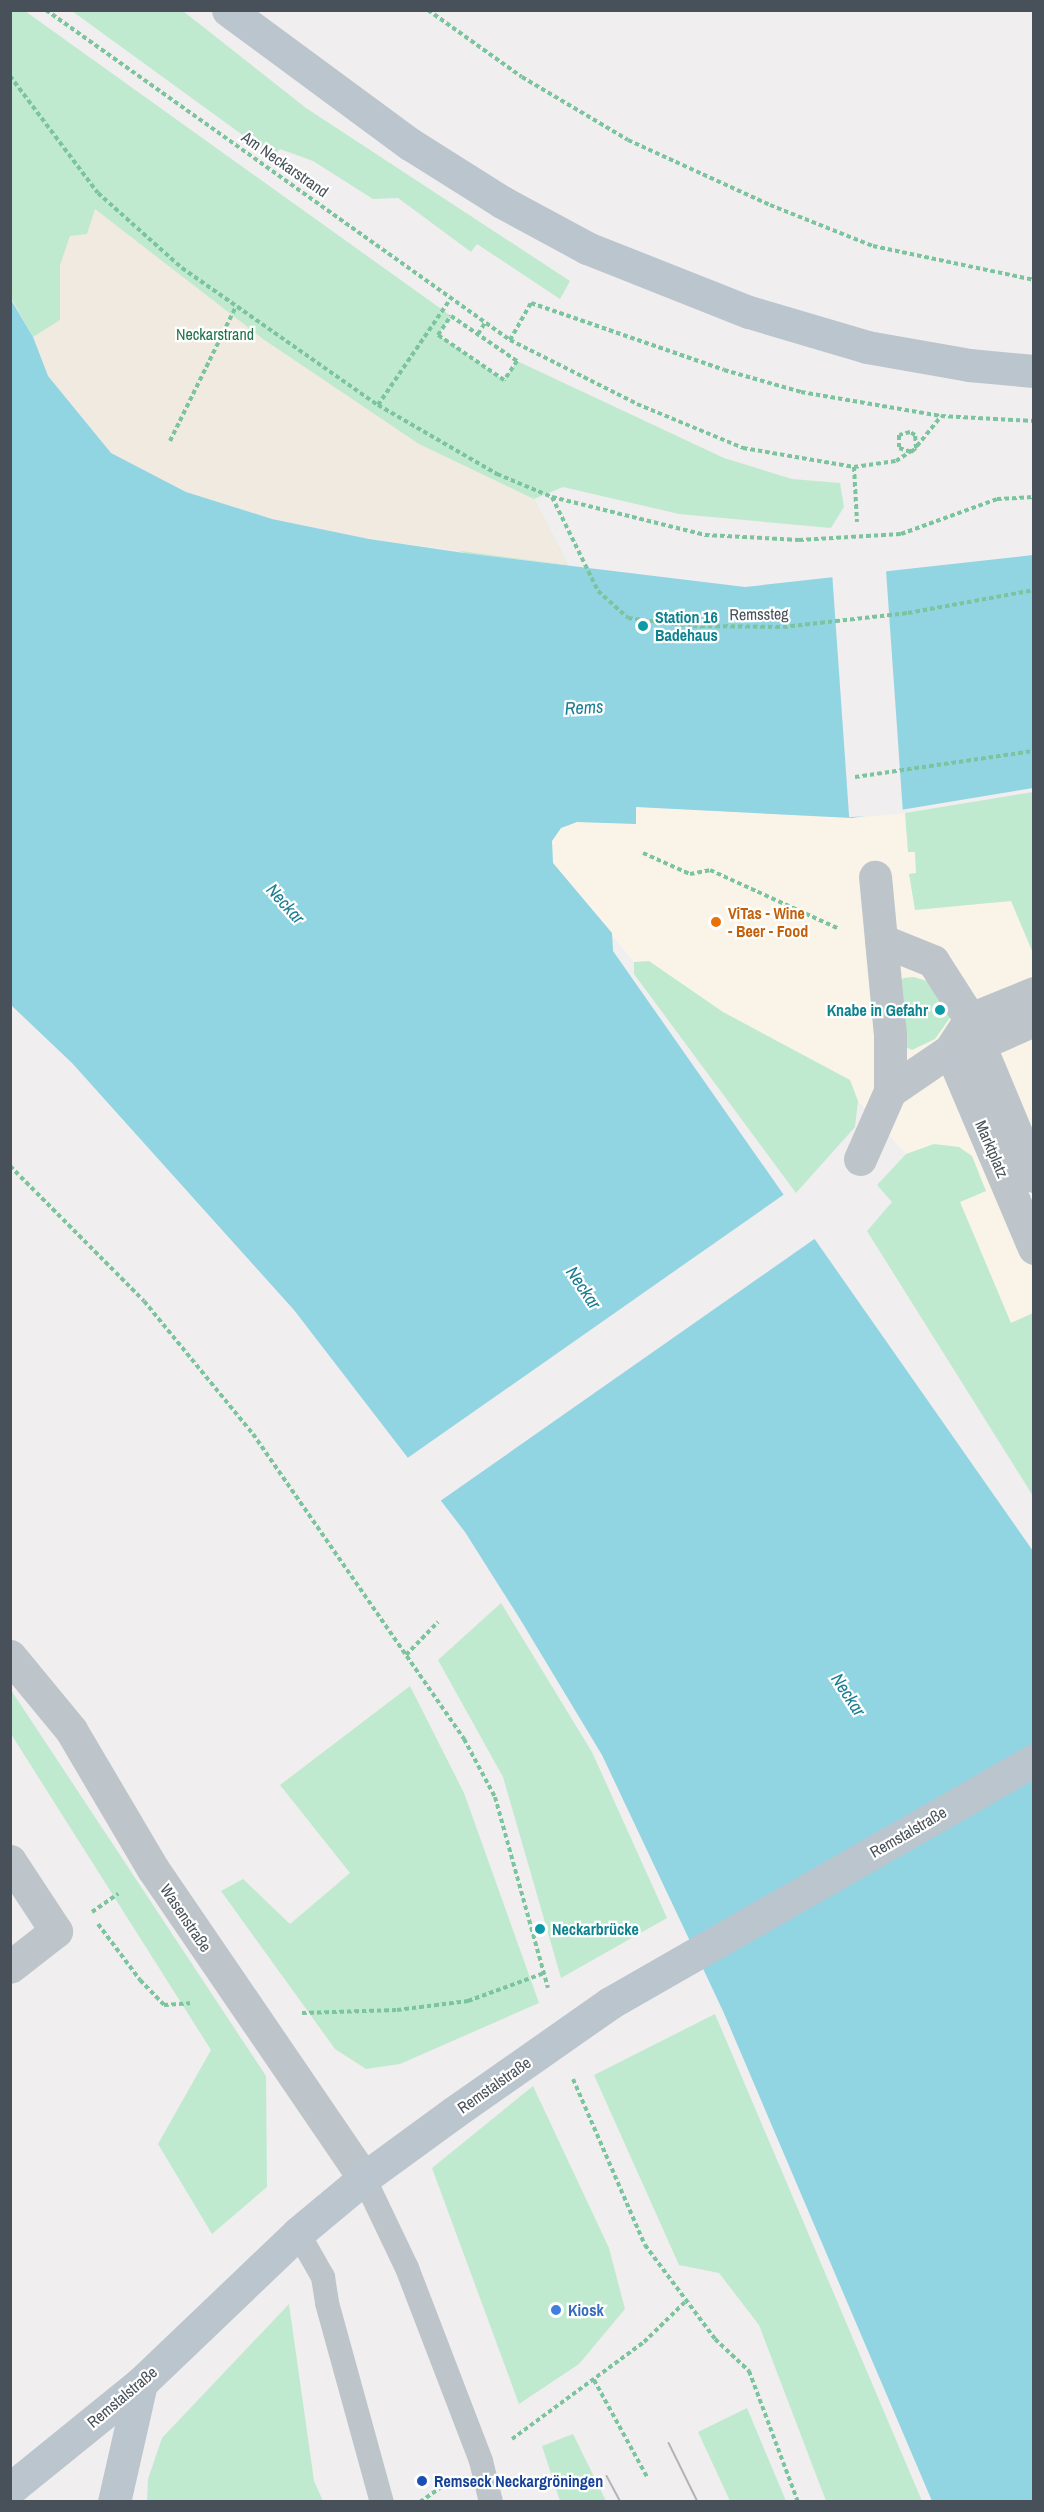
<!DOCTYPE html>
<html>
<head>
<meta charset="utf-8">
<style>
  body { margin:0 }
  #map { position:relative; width:1044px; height:2512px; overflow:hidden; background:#f0eeee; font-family:"Archivo Narrow",sans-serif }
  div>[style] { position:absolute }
  .commercial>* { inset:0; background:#faf4e8 }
  .green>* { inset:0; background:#c0eacf }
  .sand>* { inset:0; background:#f0eae0 }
  .water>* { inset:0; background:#91d4e2 }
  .pier>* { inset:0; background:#f0eeee; transform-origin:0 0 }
  .path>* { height:4px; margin-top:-2px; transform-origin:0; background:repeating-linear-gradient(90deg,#7bc49e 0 4.5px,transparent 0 7.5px) }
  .service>* { height:24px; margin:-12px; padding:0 12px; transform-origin:12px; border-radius:12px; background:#bdc5cb }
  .pedestrian>* { height:33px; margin:-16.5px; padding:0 16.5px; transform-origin:16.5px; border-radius:16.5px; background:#bdc5cb }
  .minor>* { height:33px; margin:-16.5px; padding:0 16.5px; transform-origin:16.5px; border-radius:16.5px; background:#bdc5cb }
  .secondary>* { height:33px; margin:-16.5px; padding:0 16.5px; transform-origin:16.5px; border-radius:16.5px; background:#bbc5ce }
  .tram>* { height:1.5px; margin:-0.75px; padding:0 0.75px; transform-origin:0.75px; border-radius:0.75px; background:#b0b3b7 }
  .path-bridge>* { height:4px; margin-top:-2px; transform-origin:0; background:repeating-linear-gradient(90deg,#7bc49e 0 4.5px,transparent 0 7.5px) }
  .dots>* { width:16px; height:16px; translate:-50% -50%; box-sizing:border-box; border:3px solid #fff; border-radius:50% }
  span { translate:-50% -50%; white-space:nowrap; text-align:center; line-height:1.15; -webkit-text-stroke:4.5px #fff; paint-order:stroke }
  .street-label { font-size:16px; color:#485159 }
  .park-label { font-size:16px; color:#207347 }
  .culture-label { font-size:16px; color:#0d838f; font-weight:700 }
  .left { translate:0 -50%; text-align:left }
  .right { translate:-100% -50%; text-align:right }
  .food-label { font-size:16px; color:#c56008; font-weight:700 }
  .shop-label { font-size:16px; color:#366cbe; font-weight:700 }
  .transit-label { font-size:16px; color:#164399; font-weight:700 }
  .water-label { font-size:18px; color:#1a7d92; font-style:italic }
  .frame { position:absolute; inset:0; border:12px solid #485159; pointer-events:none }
</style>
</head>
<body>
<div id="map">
  <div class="commercial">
    <i style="clip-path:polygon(636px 807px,852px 818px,905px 813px,908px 851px,915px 851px,916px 873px,910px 874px,915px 909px,1011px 901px,1033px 953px,1033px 1313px,1011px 1323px,960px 1202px,986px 1191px,934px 1144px,906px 1154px,858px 1101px,850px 1080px,723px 1012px,649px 962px,634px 962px,553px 863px,552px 841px,561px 828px,577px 822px,636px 823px)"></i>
  </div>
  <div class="green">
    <i style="clip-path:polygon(10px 11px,25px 11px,451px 316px,438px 335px,504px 380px,517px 361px,724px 458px,792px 479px,840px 483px,844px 507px,831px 528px,679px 514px,563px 487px,534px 499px,568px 565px,464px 553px,48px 376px,33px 337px,11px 298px)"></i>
    <i style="clip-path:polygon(72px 11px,183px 11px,306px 108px,570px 281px,560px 299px,477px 244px,471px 252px,398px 198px,373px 199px,313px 161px,280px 149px,273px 157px)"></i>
    <i style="clip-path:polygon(1033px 792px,1033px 953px,1011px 901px,915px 910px,909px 874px,916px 873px,915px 852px,908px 852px,905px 813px)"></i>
    <i style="clip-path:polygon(649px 961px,723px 1012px,850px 1080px,858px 1101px,855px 1127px,796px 1193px,634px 974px,634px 962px)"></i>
    <i style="clip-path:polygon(914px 977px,930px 982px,952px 1015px,935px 1039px,912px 1050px,905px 1047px,898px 989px,903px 978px)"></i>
    <i style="clip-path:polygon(934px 1144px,959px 1147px,972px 1156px,986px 1191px,960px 1202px,1011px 1323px,1033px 1313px,1033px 1496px,867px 1231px,892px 1202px,877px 1185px,906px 1154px)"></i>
    <i style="clip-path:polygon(501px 1603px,592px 1752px,667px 1918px,561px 1978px,503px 1777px,438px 1660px)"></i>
    <i style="clip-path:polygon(410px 1686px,464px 1793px,539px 2003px,400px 2064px,366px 2069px,335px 2049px,221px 1891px,243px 1879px,290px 1924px,350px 1873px,280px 1785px)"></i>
    <i style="clip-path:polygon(11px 1690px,266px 2076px,267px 2187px,212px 2234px,158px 2144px,211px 2050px,11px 1734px)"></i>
    <i style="clip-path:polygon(715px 2014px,922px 2501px,826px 2501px,759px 2325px,719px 2273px,679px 2265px,594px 2075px)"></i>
    <i style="clip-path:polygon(533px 2086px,609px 2248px,625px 2309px,579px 2364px,519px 2404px,432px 2168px)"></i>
    <i style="clip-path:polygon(289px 2304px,314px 2481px,323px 2501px,147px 2501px,148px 2479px,162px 2438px)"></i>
    <i style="clip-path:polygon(747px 2408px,786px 2501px,730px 2501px,698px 2432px)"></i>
    <i style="clip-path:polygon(573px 2434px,606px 2501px,560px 2501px,542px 2446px)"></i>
  </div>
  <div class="sand">
    <i style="clip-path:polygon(95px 209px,263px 339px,419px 444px,534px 499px,568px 565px,369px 539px,272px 519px,186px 492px,111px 453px,48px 376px,33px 337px,60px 320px,60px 265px,70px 236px,87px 234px)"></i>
  </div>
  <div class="water">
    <i style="clip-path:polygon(10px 298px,33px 337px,48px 376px,111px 453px,186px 492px,272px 519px,369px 539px,464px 553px,745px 587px,1033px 555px,1033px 788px,852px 818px,636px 807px,636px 824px,577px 822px,561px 828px,552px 841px,553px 863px,612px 933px,613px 951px,1033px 1551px,1033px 2501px,932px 2501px,723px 2011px,602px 1755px,520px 1619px,465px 1532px,294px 1310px,72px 1063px,11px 1005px)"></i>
  </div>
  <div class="pier">
    <i style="left:886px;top:570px;width:244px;height:54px;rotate:86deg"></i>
    <i style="left:786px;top:1193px;width:54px;height:473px;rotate:55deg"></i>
  </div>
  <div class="path">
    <i style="left:46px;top:10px;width:569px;rotate:35.42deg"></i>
    <i style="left:510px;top:340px;width:142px;rotate:26.7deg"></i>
    <i style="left:637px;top:404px;width:115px;rotate:22.5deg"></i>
    <i style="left:743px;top:448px;width:113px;rotate:9.7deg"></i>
    <i style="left:854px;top:467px;width:55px;rotate:86.9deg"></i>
    <i style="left:428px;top:10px;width:115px;rotate:35.5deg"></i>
    <i style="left:522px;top:77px;width:123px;rotate:30.7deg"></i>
    <i style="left:628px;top:140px;width:156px;rotate:24.6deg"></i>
    <i style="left:770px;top:205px;width:111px;rotate:21.7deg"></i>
    <i style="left:873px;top:246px;width:165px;rotate:11.9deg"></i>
    <i style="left:10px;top:76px;width:146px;rotate:53.1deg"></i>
    <i style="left:98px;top:193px;width:113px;rotate:41.8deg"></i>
    <i style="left:182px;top:268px;width:239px;rotate:35deg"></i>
    <i style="left:378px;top:405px;width:138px;rotate:30.1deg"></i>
    <i style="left:497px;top:474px;width:60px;rotate:22.7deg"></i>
    <i style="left:552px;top:497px;width:158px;rotate:13.9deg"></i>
    <i style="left:705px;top:535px;width:94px;rotate:3deg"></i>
    <i style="left:799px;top:540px;width:102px;rotate:-3.4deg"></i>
    <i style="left:901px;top:534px;width:102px;rotate:-20deg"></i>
    <i style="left:997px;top:499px;width:37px;rotate:-3deg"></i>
    <i style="left:451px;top:316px;width:80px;rotate:34.3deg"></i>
    <i style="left:517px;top:361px;width:23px;rotate:124deg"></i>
    <i style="left:504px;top:380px;width:80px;rotate:-145.7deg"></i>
    <i style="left:438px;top:335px;width:23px;rotate:-56deg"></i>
    <i style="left:478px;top:334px;width:13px;rotate:-58deg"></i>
    <i style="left:510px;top:340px;width:43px;rotate:-60.4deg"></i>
    <i style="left:531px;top:303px;width:204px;rotate:19.1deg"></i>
    <i style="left:724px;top:370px;width:80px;rotate:15.9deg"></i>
    <i style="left:801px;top:392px;width:142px;rotate:9.7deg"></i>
    <i style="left:941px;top:416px;width:93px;rotate:3.1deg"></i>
    <i style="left:378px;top:405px;width:130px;rotate:-55.7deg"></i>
    <i style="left:170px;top:441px;width:150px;rotate:-63.9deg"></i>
    <i style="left:917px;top:446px;width:38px;rotate:-51deg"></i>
    <i style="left:854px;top:467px;width:42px;rotate:-8.1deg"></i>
    <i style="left:896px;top:461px;width:24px;rotate:-33deg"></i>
    <i style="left:916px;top:448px;width:13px;rotate:-94deg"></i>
    <i style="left:915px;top:435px;width:6px;rotate:-149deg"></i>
    <i style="left:910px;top:432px;width:11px;rotate:165deg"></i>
    <i style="left:552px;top:497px;width:105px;rotate:63.9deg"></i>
    <i style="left:598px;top:591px;width:40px;rotate:42deg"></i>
    <i style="left:628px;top:618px;width:65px;rotate:7deg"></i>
    <i style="left:693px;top:626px;width:90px;rotate:0.6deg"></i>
    <i style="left:783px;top:627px;width:126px;rotate:-6.4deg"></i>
    <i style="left:908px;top:613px;width:128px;rotate:-10.3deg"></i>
    <i style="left:855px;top:777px;width:181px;rotate:-8.3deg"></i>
    <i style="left:643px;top:853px;width:51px;rotate:24.1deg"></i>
    <i style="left:690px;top:874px;width:20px;rotate:-11deg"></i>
    <i style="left:710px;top:870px;width:140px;rotate:24.5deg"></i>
    <i style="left:10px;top:1166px;width:190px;rotate:45.2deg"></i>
    <i style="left:144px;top:1301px;width:172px;rotate:50.7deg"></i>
    <i style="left:253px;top:1434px;width:371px;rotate:55.3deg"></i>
    <i style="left:464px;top:1739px;width:66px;rotate:61.9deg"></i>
    <i style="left:495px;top:1797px;width:198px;rotate:74.5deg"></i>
    <i style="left:406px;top:1655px;width:46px;rotate:-45.9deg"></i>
    <i style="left:92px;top:1912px;width:32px;rotate:-35deg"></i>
    <i style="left:98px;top:1924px;width:70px;rotate:53.1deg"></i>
    <i style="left:140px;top:1980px;width:35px;rotate:46deg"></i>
    <i style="left:164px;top:2005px;width:26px;rotate:-4deg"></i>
    <i style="left:302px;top:2013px;width:95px;rotate:-1.8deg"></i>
    <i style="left:397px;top:2010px;width:72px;rotate:-7.2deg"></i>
    <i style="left:468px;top:2001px;width:81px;rotate:-20.2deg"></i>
    <i style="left:573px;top:2079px;width:181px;rotate:66.6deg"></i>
    <i style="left:645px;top:2245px;width:117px;rotate:53.3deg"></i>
    <i style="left:715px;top:2339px;width:47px;rotate:43.3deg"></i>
    <i style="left:749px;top:2371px;width:140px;rotate:69.5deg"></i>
    <i style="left:594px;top:2380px;width:111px;rotate:61.3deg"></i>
    <i style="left:512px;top:2439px;width:164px;rotate:-36.3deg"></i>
    <i style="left:644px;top:2342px;width:57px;rotate:-44.3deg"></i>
    <i style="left:420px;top:2502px;width:35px;rotate:-35deg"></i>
  </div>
  <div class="service">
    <i style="left:364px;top:2178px;width:100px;rotate:64.5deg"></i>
    <i style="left:407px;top:2268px;width:207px;rotate:69deg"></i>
    <i style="left:481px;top:2461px;width:42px;rotate:76.3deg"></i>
    <i style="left:298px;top:2233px;width:51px;rotate:60.4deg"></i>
    <i style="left:323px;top:2277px;width:26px;rotate:81deg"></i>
    <i style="left:327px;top:2303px;width:206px;rotate:74.6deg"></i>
  </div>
  <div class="pedestrian">
    <i style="left:881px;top:940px;width:56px;rotate:22deg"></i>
    <i style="left:933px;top:961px;width:69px;rotate:57.5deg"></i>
    <i style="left:1034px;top:1020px;width:60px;rotate:156.4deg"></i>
    <i style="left:979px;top:1044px;width:143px;rotate:67.4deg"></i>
    <i style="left:950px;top:1050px;width:215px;rotate:67deg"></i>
    <i style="left:890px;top:1091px;width:73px;rotate:-34.3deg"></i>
    <i style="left:950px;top:1050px;width:37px;rotate:-57deg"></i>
    <i style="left:970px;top:1019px;width:69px;rotate:-22.1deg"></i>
    <i style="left:860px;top:1159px;width:74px;rotate:-66.2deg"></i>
    <i style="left:890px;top:1091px;width:56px;rotate:-90deg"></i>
    <i style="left:890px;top:1035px;width:159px;rotate:-95.4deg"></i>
  </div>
  <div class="minor">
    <i style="left:10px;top:1656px;width:96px;rotate:50.5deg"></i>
    <i style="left:71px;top:1730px;width:161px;rotate:59.5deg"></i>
    <i style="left:153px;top:1869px;width:374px;rotate:55.7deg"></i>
    <i style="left:10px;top:1861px;width:84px;rotate:56.7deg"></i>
    <i style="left:56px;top:1931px;width:58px;rotate:142deg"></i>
  </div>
  <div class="secondary">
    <i style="left:228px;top:10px;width:226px;rotate:36.4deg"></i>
    <i style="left:410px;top:144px;width:109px;rotate:32.2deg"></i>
    <i style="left:502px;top:202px;width:97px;rotate:28.4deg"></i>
    <i style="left:587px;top:248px;width:174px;rotate:21.6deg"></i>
    <i style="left:749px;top:312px;width:123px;rotate:16.5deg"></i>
    <i style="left:867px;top:347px;width:104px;rotate:10deg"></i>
    <i style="left:969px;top:365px;width:65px;rotate:5.3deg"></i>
    <i style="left:10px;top:2489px;width:169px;rotate:-39deg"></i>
    <i style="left:141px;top:2383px;width:217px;rotate:-43.7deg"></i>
    <i style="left:298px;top:2233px;width:86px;rotate:-39.8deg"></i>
    <i style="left:364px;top:2178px;width:110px;rotate:-36.1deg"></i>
    <i style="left:453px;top:2113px;width:192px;rotate:-35deg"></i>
    <i style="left:610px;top:2003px;width:489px;rotate:-29.8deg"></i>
    <i style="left:114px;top:2502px;width:122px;rotate:-77.2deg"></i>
  </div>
  <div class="tram">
    <i style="left:669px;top:2443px;width:66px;rotate:63.8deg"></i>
    <i style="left:607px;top:2476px;width:30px;rotate:62deg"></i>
  </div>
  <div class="path-bridge">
    <i style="left:899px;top:435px;width:13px;rotate:90deg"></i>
    <i style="left:899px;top:448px;width:13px;rotate:18deg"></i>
    <i style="left:911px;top:452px;width:6px;rotate:-39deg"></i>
  </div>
  <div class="dots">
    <i style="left:643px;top:626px;background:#0f9aa8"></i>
    <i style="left:716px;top:922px;background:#e8710a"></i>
    <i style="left:940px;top:1010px;background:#0f9aa8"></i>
    <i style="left:540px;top:1929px;background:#0f9aa8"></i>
    <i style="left:556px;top:2310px;background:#3f7fe0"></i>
    <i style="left:422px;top:2481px;background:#1a4fb4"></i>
  </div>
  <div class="street-label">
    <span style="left:285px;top:164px;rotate:35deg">Am Neckarstrand</span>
    <span style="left:759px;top:614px;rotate:-1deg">Remssteg</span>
    <span style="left:992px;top:1149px;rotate:67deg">Marktplatz</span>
    <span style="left:908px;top:1832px;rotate:-30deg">Remstalstraße</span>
    <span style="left:186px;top:1918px;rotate:56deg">Wasenstraße</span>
    <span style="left:494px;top:2085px;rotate:-35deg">Remstalstraße</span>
    <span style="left:122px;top:2397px;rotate:-40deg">Remstalstraße</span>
  </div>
  <div class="park-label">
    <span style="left:215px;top:334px">Neckarstrand</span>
  </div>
  <div class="culture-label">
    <span class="left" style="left:655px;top:626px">Station 16<br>Badehaus</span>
    <span class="right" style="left:928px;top:1010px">Knabe in Gefahr</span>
    <span class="left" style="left:552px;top:1929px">Neckarbrücke</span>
  </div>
  <div class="food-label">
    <span class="left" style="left:728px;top:922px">ViTas - Wine<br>- Beer - Food</span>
  </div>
  <div class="shop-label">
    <span class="left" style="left:568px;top:2310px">Kiosk</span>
  </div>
  <div class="transit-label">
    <span class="left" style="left:434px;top:2481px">Remseck Neckargröningen</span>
  </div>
  <div class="water-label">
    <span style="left:584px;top:708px;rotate:-3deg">Rems</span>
    <span style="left:285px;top:904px;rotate:48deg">Neckar</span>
    <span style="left:583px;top:1288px;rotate:56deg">Neckar</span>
    <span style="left:848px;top:1695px;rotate:57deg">Neckar</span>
  </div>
  <div class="frame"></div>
</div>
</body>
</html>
